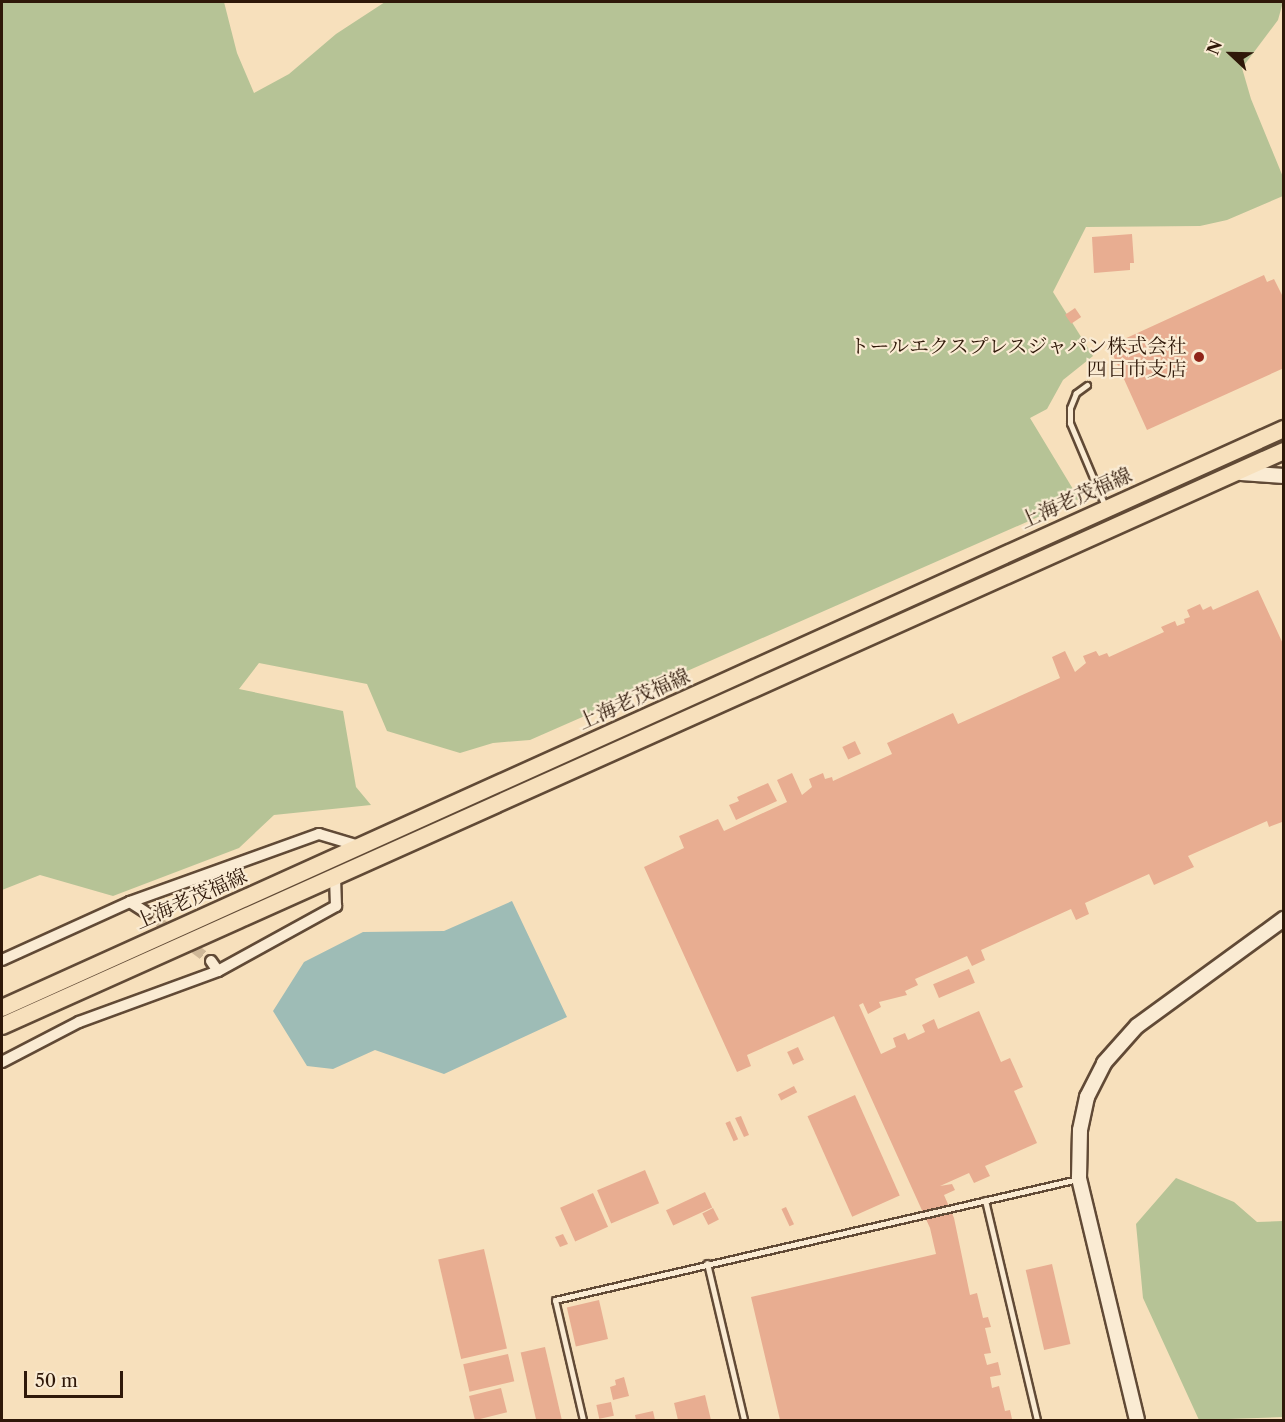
<!DOCTYPE html>
<html>
<head>
<meta charset="utf-8">
<style>
  body { margin:0 }
  #map { position:relative; width:1285px; height:1422px; overflow:hidden; background:#f7e0bc; font-family:"Libre Caslon Text","Noto Serif JP",serif }
  div>[style] { position:absolute }
  .green>* { inset:0; background:#b6c396 }
  .water>* { inset:0; background:#9ebcb6 }
  .building>* { inset:0; background:#e8ad91; transform-origin:0 0 }
  .minor-tunnel>* { height:10px; margin-top:-5px; transform-origin:0; background:repeating-linear-gradient(90deg,#cfb898 0 10px,transparent 0 15px) }
  .roads { filter:drop-shadow(2px 0 #614a36) drop-shadow(-2px 0 #614a36) drop-shadow(0 2px #614a36) drop-shadow(0 -2px #614a36) }
  .service>* { height:5px; margin:-2.5px; padding:0 2.5px; transform-origin:2.5px; border-radius:2.5px; background:#faebd3 }
  .minor>* { height:10px; margin:-5px; padding:0 5px; transform-origin:5px; border-radius:5px; background:#faebd3 }
  .tertiary>* { height:14px; margin:-7px; padding:0 7px; transform-origin:7px; border-radius:7px; background:#faebd3 }
  .primary>* { height:16px; margin:-8px; padding:0 8px; transform-origin:8px; border-radius:8px; background:#f7e0bc }
  .dots>* { width:16px; height:16px; translate:-50% -50%; box-sizing:border-box; border:3px solid #faebd3; border-radius:50% }
  span { translate:-50% -50%; white-space:nowrap; text-align:center; line-height:1.15; -webkit-text-stroke:4.5px #faebd3; paint-order:stroke }
  .poi-label { font-size:20px; color:#2f1809 }
  .right { translate:-100% -50%; text-align:right }
  .street-label { font-size:20px; color:#2f1809 }
  .frame { position:absolute; inset:0; border:3px solid #2f1809; pointer-events:none }
  .north { position:absolute; left:1201px; top:24px; width:60px; height:60px; -webkit-text-stroke:4px #faebd3; paint-order:stroke; rotate:292deg; font-size:16px; font-weight:700; line-height:24px; text-align:center; color:#2f1809 }
  .north::after { content:''; display:block; margin:auto; width:21px; height:27px; background:#2f1809; clip-path:polygon(50% 0,100% 100%,50% 72%,0 100%) }
  .scale { position:absolute; left:24px; top:1371px; width:99px; height:27px; box-sizing:border-box; border:3px solid #2f1809; border-top:0; padding-left:8px; font-size:18px; line-height:21px; white-space:nowrap; color:#2f1809; -webkit-text-stroke:4px #faebd3; paint-order:stroke }
</style>
</head>
<body>
<div id="map">
  <div class="green">
    <i style="clip-path:polygon(2px 2px,224px 2px,237px 53px,254px 93px,289px 74px,336px 34px,385px 2px,1283px 2px,1278px 20px,1242px 68px,1251px 99px,1283px 177px,1283px 196px,1227px 220px,1200px 226px,1086px 227px,1053px 292px,1093px 356px,1063px 380px,1047px 409px,1030px 418px,1079px 499px,530px 740px,493px 743px,460px 753px,387px 731px,367px 684px,259px 663px,239px 689px,343px 711px,356px 787px,371px 805px,274px 815px,239px 848px,113px 896px,40px 875px,2px 890px)"></i>
    <i style="clip-path:polygon(1176px 1178px,1234px 1202px,1257px 1222px,1283px 1221px,1283px 1417px,1199px 1420px,1143px 1298px,1136px 1224px)"></i>
  </div>
  <div class="water">
    <i style="clip-path:polygon(512px 901px,567px 1017px,444px 1074px,375px 1050px,333px 1069px,307px 1066px,273px 1011px,304px 962px,363px 932px,444px 931px)"></i>
  </div>
  <div class="building">
    <i style="clip-path:polygon(1132px 234px,1134px 263px,1130px 263px,1130px 270px,1094px 273px,1092px 237px)"></i>
    <i style="clip-path:polygon(1264px 275px,1267px 282px,1274px 279px,1284px 299px,1284px 368px,1147px 430px,1109px 346px)"></i>
    <i style="left:1075px;top:308px;width:11px;height:12px;rotate:56deg"></i>
    <i style="clip-path:polygon(1258px 590px,1284px 646px,1284px 826px,1282px 822px,1269px 827px,1267px 821px,1188px 856px,1194px 867px,1154px 885px,1149px 874px,1085px 903px,1089px 914px,1076px 920px,1071px 909px,981px 950px,985px 960px,972px 966px,967px 956px,915px 979px,918px 985px,905px 991px,907px 995px,879px 1002px,881px 1007px,868px 1014px,863px 1003px,859px 1005px,881px 1054px,896px 1047px,893px 1038px,905px 1033px,908px 1040px,925px 1032px,922px 1025px,934px 1019px,938px 1029px,979px 1011px,1001px 1062px,1010px 1058px,1023px 1087px,1014px 1091px,1037px 1143px,985px 1166px,990px 1176px,974px 1183px,969px 1173px,940px 1186px,952px 1184px,955px 1190px,944px 1195px,954px 1218px,970px 1295px,977px 1293px,983px 1318px,988px 1317px,991px 1327px,985px 1328px,991px 1353px,984px 1354px,987px 1365px,998px 1362px,1001px 1375px,990px 1377px,992px 1388px,999px 1386px,1005px 1411px,1010px 1410px,1012px 1419px,780px 1420px,751px 1297px,936px 1254px,930px 1228px,834px 1016px,747px 1055px,751px 1066px,737px 1072px,644px 867px,684px 848px,679px 836px,718px 819px,724px 831px,787px 802px,777px 780px,792px 773px,802px 795px,812px 787px,809px 779px,823px 773px,825px 779px,832px 777px,833px 781px,892px 754px,887px 743px,953px 713px,958px 724px,1060px 678px,1052px 657px,1065px 651px,1075px 672px,1086px 663px,1083px 656px,1096px 651px,1099px 656px,1107px 653px,1109px 657px,1164px 632px,1161px 627px,1175px 621px,1177px 626px,1185px 623px,1184px 619px,1190px 617px,1187px 610px,1200px 604px,1203px 610px,1211px 606px,1213px 610px)"></i>
    <i style="left:855px;top:741px;width:14px;height:14px;rotate:65deg"></i>
    <i style="clip-path:polygon(768px 783px,777px 801px,736px 820px,729px 805px,739px 801px,737px 797px)"></i>
    <i style="left:969px;top:969px;width:15px;height:39px;rotate:67deg"></i>
    <i style="left:798px;top:1047px;width:14px;height:12px;rotate:65deg"></i>
    <i style="left:794px;top:1086px;width:7px;height:18px;rotate:63deg"></i>
    <i style="left:855px;top:1095px;width:110px;height:52px;rotate:66deg"></i>
    <i style="clip-path:polygon(741px 1116px,749px 1135px,744px 1137px,735px 1118px)"></i>
    <i style="left:730px;top:1121px;width:20px;height:5px;rotate:66deg"></i>
    <i style="left:645px;top:1170px;width:36px;height:52px;rotate:67deg"></i>
    <i style="left:705px;top:1192px;width:17px;height:43px;rotate:65deg"></i>
    <i style="left:593px;top:1193px;width:37px;height:36px;rotate:66deg"></i>
    <i style="left:786px;top:1207px;width:19px;height:5px;rotate:65deg"></i>
    <i style="left:713px;top:1208px;width:13px;height:12px;rotate:63deg"></i>
    <i style="clip-path:polygon(563px 1234px,568px 1244px,560px 1247px,555px 1237px)"></i>
    <i style="left:484px;top:1249px;width:102px;height:47px;rotate:77deg"></i>
    <i style="left:1052px;top:1264px;width:82px;height:27px;rotate:77deg"></i>
    <i style="left:599px;top:1300px;width:40px;height:33px;rotate:77deg"></i>
    <i style="left:545px;top:1347px;width:75px;height:25px;rotate:77deg"></i>
    <i style="left:508px;top:1354px;width:28px;height:46px;rotate:77deg"></i>
    <i style="clip-path:polygon(624px 1377px,629px 1396px,613px 1400px,610px 1387px,616px 1385px,615px 1380px)"></i>
    <i style="left:501px;top:1388px;width:25px;height:33px;rotate:76deg"></i>
    <i style="clip-path:polygon(705px 1395px,711px 1420px,678px 1420px,674px 1403px)"></i>
    <i style="left:611px;top:1402px;width:14px;height:15px;rotate:78deg"></i>
    <i style="clip-path:polygon(653px 1411px,655px 1420px,636px 1420px,635px 1415px)"></i>
  </div>
  <div class="minor-tunnel">
    <i style="left:147px;top:913px;width:80px;rotate:36.9deg"></i>
  </div>
  <div class="roads">
    <div class="service">
      <i style="left:1087px;top:385px;width:14px;rotate:144deg"></i>
      <i style="left:1076px;top:393px;width:16px;rotate:112deg"></i>
      <i style="left:1070px;top:408px;width:15px;rotate:90deg"></i>
      <i style="left:1070px;top:423px;width:90px;rotate:67.1deg"></i>
      <i style="left:985px;top:1200px;width:226px;rotate:76.7deg"></i>
      <i style="left:707px;top:1263px;width:161px;rotate:76.7deg"></i>
      <i style="left:583px;top:1420px;width:123px;rotate:-103.1deg"></i>
      <i style="left:555px;top:1300px;width:537px;rotate:-13.03deg"></i>
    </div>
    <div class="minor">
      <i style="left:130px;top:902px;width:20px;rotate:33deg"></i>
      <i style="left:2px;top:960px;width:141px;rotate:-24.4deg"></i>
      <i style="left:130px;top:902px;width:201px;rotate:-19.8deg"></i>
      <i style="left:319px;top:834px;width:42px;rotate:16.7deg"></i>
      <i style="left:211px;top:961px;width:12px;rotate:55deg"></i>
      <i style="left:2px;top:1062px;width:87px;rotate:-27.5deg"></i>
      <i style="left:79px;top:1022px;width:148px;rotate:-20.1deg"></i>
      <i style="left:218px;top:971px;width:135px;rotate:-28.8deg"></i>
      <i style="left:336px;top:906px;width:30px;rotate:-92deg"></i>
    </div>
    <div class="tertiary">
      <i style="left:1241px;top:473px;width:43px;rotate:4deg"></i>
      <i style="left:1137px;top:1420px;width:249px;rotate:-103.5deg"></i>
      <i style="left:1079px;top:1178px;width:48px;rotate:-88.8deg"></i>
      <i style="left:1080px;top:1130px;width:34px;rotate:-78deg"></i>
      <i style="left:1087px;top:1097px;width:38px;rotate:-63deg"></i>
      <i style="left:1104px;top:1063px;width:50px;rotate:-48.3deg"></i>
      <i style="left:1137px;top:1026px;width:182px;rotate:-36.1deg"></i>
    </div>
    <div class="primary">
      <i style="left:2px;top:1008px;width:1407px;rotate:-24.31deg"></i>
      <i style="left:2px;top:1026px;width:1405px;rotate:-24.16deg"></i>
    </div>
  </div>
  <div class="dots">
    <i style="left:1199px;top:357px;background:#8f2418"></i>
  </div>
  <div class="poi-label">
    <span class="right" style="left:1187px;top:358px">トールエクスプレスジャパン株式会社<br>四日市支店</span>
  </div>
  <div class="street-label">
    <span style="left:1076px;top:498px;rotate:-24deg">上海老茂福線</span>
    <span style="left:634px;top:699px;rotate:-24deg">上海老茂福線</span>
    <span style="left:191px;top:899px;rotate:-24deg">上海老茂福線</span>
  </div>
  <div class="frame"></div>
  <div class="north">N</div>
  <div class="scale">50 m</div>
</div>
</body>
</html>
